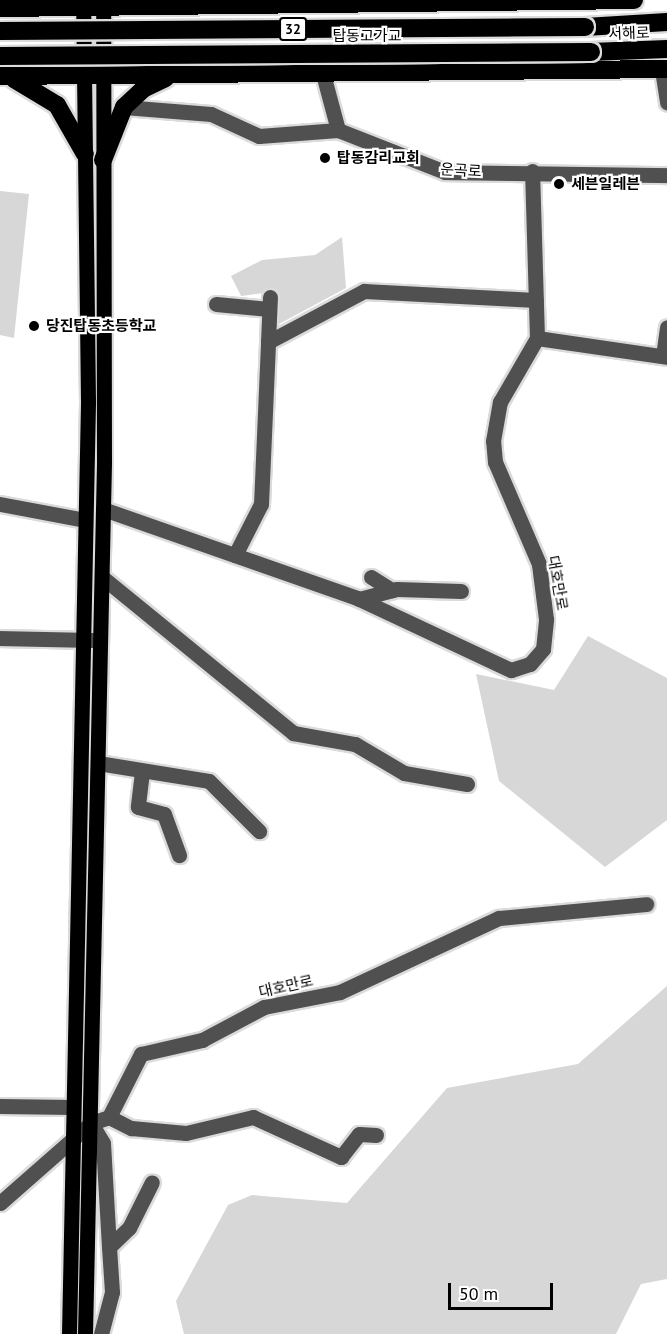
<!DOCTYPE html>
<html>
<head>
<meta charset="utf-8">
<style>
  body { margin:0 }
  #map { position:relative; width:667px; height:1334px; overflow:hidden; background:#fff; font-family:"PT Sans","Noto Sans KR",sans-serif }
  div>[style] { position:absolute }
  .green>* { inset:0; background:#d7d7d7 }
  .roads { filter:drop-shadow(2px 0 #dbdbdb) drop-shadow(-2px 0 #dbdbdb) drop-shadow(0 2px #dbdbdb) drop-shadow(0 -2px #dbdbdb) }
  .minor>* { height:15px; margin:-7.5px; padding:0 7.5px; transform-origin:7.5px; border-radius:7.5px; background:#505050 }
  .major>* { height:15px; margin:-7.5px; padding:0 7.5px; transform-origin:7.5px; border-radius:7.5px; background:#000 }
  .highway>* { height:18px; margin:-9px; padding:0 9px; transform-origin:9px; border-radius:9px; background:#000 }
  .bridges { filter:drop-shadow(2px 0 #dbdbdb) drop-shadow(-2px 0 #dbdbdb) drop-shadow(0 2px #dbdbdb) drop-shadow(0 -2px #dbdbdb) }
  .highway-bridge>* { height:18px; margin:-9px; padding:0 9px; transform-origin:9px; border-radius:9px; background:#000 }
  .dots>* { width:16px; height:16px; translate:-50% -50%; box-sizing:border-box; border:3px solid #fff; border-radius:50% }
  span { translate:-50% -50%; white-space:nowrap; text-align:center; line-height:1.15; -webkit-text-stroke:4.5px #fff; paint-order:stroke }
  .shield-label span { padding:2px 4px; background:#fff; border:2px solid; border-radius:4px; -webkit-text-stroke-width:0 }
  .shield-label { font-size:14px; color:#000; font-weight:700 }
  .street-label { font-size:15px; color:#000 }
  .poi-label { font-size:15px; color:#000; font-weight:700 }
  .left { translate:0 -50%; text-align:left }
  .scale { position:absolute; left:448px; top:1283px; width:105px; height:27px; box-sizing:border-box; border:3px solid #000; border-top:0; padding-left:8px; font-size:18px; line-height:21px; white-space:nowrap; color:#000; -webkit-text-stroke:4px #fff; paint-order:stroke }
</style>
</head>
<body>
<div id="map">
  <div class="green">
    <i style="clip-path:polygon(0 191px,29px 194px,14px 338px,0 335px)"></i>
    <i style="clip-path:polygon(342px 237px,346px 288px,279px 324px,278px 291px,241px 296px,231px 276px,262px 260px,315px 255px)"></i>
    <i style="clip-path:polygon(588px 636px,667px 678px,667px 820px,605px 867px,499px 781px,476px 674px,554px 690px)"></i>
    <i style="clip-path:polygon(667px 986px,667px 1279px,641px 1284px,616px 1334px,184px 1334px,176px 1301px,228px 1205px,252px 1195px,347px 1203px,447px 1088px,578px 1064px)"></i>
  </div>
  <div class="roads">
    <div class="minor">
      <i style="left:662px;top:70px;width:33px;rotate:81deg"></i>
      <i style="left:323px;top:74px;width:58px;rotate:75deg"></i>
      <i style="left:124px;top:107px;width:87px;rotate:4.6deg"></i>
      <i style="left:211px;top:114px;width:53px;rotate:24.6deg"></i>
      <i style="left:259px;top:136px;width:79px;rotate:-4.3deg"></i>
      <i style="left:338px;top:130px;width:115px;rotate:21.4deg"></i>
      <i style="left:445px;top:172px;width:222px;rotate:0.8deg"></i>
      <i style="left:216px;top:304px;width:53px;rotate:5.4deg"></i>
      <i style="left:537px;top:338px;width:131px;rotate:8.3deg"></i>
      <i style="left:268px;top:342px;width:45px;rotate:-87.5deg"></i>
      <i style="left:663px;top:356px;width:29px;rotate:-82deg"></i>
      <i style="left:0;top:504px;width:86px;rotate:10.7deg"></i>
      <i style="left:103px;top:509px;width:269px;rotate:19.3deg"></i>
      <i style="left:357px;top:598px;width:170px;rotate:25.1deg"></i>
      <i style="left:511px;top:670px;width:20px;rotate:-18deg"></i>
      <i style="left:530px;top:664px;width:20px;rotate:-49deg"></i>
      <i style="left:543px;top:649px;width:30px;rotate:-84deg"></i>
      <i style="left:546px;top:619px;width:55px;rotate:-97.3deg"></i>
      <i style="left:539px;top:564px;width:111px;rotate:-113.3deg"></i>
      <i style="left:495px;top:462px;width:21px;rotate:-95deg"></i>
      <i style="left:493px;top:441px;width:40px;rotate:-80deg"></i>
      <i style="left:500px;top:402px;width:74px;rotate:-60deg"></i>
      <i style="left:537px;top:338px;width:167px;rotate:-91.7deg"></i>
      <i style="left:235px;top:555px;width:57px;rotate:-63deg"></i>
      <i style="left:261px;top:504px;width:162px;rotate:-87.5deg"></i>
      <i style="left:268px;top:342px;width:109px;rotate:-28deg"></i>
      <i style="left:364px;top:291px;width:172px;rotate:3deg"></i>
      <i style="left:102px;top:577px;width:247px;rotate:39.2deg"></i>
      <i style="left:293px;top:733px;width:63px;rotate:10.1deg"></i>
      <i style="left:355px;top:744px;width:57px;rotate:30.6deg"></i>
      <i style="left:404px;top:773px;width:64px;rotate:9.9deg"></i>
      <i style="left:371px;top:577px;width:25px;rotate:32deg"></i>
      <i style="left:359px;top:599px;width:39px;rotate:-15deg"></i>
      <i style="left:397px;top:589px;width:64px;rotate:1.8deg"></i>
      <i style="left:0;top:638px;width:96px;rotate:1.2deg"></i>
      <i style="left:98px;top:763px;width:112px;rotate:9.2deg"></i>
      <i style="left:209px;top:781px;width:71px;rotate:45deg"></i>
      <i style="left:142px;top:772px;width:35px;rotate:97deg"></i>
      <i style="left:138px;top:807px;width:27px;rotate:15deg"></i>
      <i style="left:164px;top:814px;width:44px;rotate:69.9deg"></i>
      <i style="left:0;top:1106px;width:72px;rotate:0.8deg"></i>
      <i style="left:109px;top:1117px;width:25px;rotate:27deg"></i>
      <i style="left:131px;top:1128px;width:55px;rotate:5.2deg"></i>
      <i style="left:186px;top:1133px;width:69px;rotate:-13.4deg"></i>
      <i style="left:253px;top:1117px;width:97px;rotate:24.4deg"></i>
      <i style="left:341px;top:1157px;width:29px;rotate:-52deg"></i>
      <i style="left:359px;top:1134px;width:17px;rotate:3deg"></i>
      <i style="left:91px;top:1123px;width:23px;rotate:59deg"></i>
      <i style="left:103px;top:1143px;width:104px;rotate:86.7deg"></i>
      <i style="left:109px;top:1247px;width:28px;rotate:-44deg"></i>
      <i style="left:129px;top:1228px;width:51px;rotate:-63.4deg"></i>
      <i style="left:0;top:1203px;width:121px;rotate:-41.3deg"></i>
      <i style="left:91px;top:1123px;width:19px;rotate:-18deg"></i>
      <i style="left:109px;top:1117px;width:71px;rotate:-63.1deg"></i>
      <i style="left:141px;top:1054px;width:63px;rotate:-12.9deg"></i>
      <i style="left:202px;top:1040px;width:70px;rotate:-28deg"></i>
      <i style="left:264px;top:1007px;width:77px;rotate:-11.2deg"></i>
      <i style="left:340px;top:992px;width:175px;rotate:-25deg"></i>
      <i style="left:499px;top:918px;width:148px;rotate:-5.4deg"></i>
      <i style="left:101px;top:1334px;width:43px;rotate:-75.3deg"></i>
      <i style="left:112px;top:1292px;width:45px;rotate:-93.8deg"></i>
    </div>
    <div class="major">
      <i style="left:69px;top:1334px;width:934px;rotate:-88.83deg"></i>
      <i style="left:88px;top:400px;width:400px;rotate:-90.7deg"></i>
      <i style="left:85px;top:1334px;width:872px;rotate:-88.75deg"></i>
      <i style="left:104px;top:462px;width:462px;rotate:-90.1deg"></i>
    </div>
    <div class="highway">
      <i style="left:0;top:8px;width:634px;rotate:-0.72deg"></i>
      <i style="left:585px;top:27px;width:82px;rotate:-3.5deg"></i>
      <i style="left:591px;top:52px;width:76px;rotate:-2.3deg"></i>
      <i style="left:0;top:76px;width:667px;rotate:-0.6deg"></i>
      <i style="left:14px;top:79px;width:50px;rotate:31.2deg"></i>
      <i style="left:57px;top:105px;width:56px;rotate:60.3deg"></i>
      <i style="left:103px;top:160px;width:57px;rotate:-68.4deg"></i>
      <i style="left:124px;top:107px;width:26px;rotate:-43deg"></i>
      <i style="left:143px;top:89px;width:25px;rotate:-26deg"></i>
    </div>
  </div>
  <div class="bridges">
    <div class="highway-bridge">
      <i style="left:0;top:31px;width:585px;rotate:-0.39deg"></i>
      <i style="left:0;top:56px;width:591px;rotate:-0.39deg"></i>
    </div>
  </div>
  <div class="dots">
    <i style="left:325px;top:158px;background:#000"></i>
    <i style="left:559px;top:184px;background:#000"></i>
    <i style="left:34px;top:326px;background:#000"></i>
  </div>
  <div class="shield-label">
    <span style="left:293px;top:29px">32</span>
  </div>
  <div class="street-label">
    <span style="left:629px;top:33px;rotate:-2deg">서해로</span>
    <span style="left:367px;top:36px">탑동고가교</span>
    <span style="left:461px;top:170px;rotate:3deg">운곡로</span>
    <span style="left:558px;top:583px;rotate:80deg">대호만로</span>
    <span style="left:286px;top:986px;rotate:-13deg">대호만로</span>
  </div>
  <div class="poi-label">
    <span class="left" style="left:337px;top:158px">탑동감리교회</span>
    <span class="left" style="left:571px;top:184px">세븐일레븐</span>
    <span class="left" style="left:46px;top:326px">당진탑동초등학교</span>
  </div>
  <div class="scale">50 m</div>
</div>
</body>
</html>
